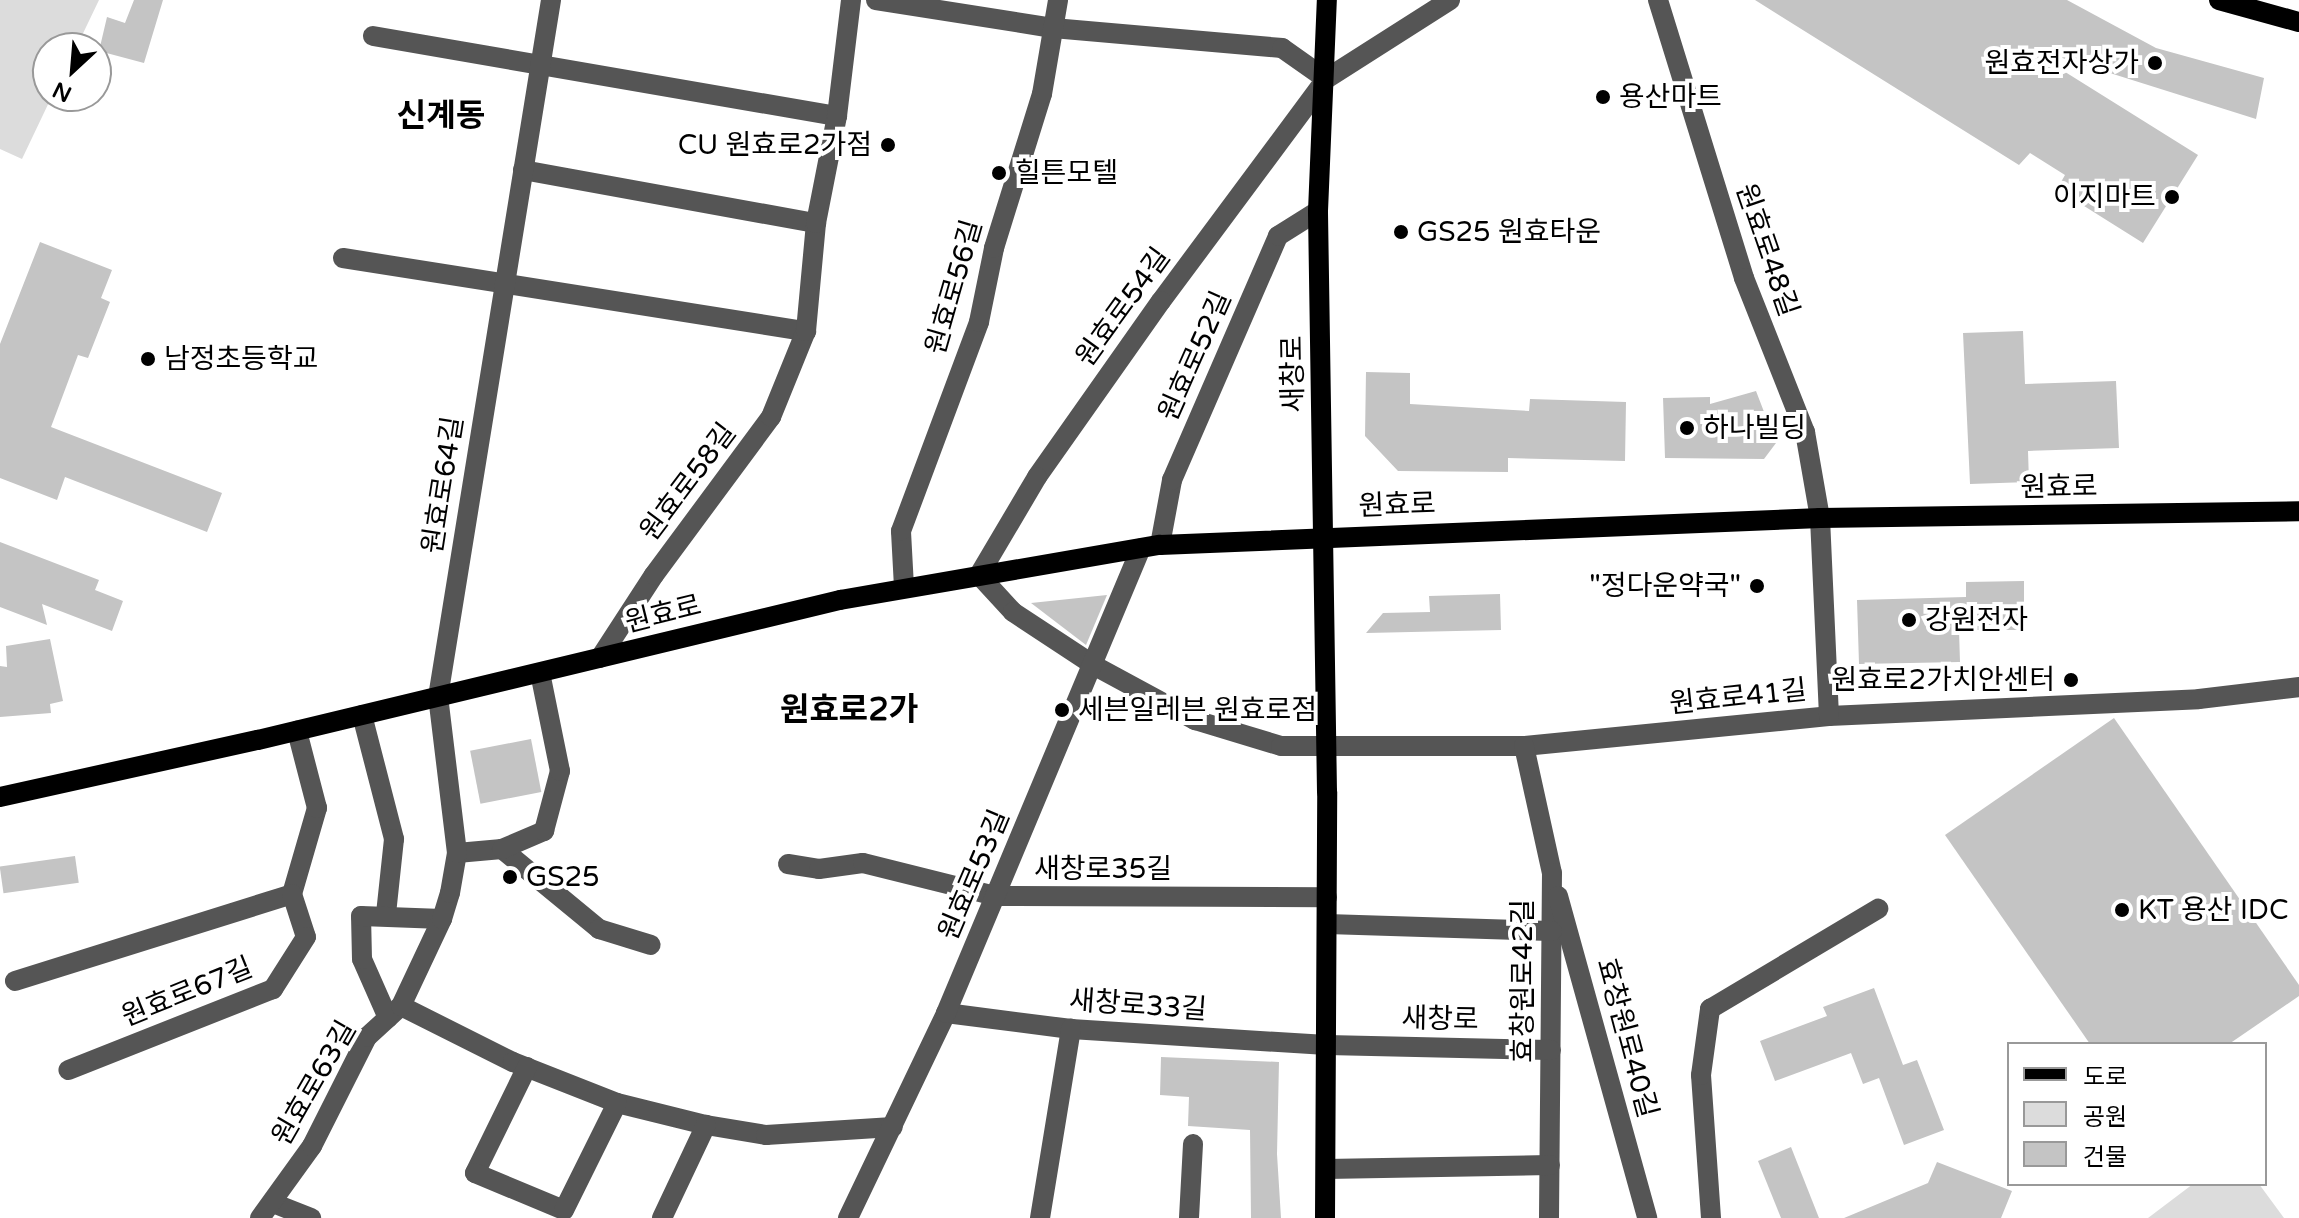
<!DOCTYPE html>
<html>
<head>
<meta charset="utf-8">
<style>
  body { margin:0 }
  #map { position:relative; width:2299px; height:1218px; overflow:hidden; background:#fff; font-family:"Varela Round","Noto Sans KR",sans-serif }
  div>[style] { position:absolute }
  .green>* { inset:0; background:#dcdcdc }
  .building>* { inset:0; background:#c4c4c4; transform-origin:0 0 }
  .minor>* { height:20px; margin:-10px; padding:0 10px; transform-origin:10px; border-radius:10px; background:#555 }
  .major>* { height:20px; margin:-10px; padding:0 10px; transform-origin:10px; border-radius:10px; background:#000 }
  .dots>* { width:22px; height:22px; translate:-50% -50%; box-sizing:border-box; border:4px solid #fff; border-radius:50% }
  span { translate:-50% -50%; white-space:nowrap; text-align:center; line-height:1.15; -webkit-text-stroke:8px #fff; paint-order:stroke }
  .poi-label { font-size:28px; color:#000 }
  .right { translate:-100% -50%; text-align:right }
  .left { translate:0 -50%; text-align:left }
  .street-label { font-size:28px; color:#000 }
  .quarter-label { font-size:32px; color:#000; font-weight:700 }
  .legend { position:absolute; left:2007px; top:1042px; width:260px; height:144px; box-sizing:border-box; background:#fff; border:2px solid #999; margin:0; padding:10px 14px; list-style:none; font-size:24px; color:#000 }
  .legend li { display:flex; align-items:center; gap:16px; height:40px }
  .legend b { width:40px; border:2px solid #999 }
  .north { position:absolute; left:32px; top:32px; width:80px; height:80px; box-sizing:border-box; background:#fff; border:2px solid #999; border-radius:50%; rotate:206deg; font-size:22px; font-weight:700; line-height:32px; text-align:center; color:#000 }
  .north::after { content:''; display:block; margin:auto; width:28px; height:36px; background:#000; clip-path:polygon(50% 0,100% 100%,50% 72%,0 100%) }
</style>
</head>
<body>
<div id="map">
  <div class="green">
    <i style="clip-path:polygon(0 0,99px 0,76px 48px,48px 48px,48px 96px,52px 96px,22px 159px,0 149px)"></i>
    <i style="clip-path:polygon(2193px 1184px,2259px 1184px,2284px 1218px,2148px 1218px)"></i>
  </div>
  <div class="building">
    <i style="clip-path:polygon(134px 0,163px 0,144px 63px,99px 51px,107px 17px,125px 23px)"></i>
    <i style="clip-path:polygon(1755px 0,2067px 0,2156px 48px,2264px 78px,2256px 119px,2040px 51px,2038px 55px,2198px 155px,2143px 243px,2057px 189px,2065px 175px,2030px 153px,2019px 165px)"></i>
    <i style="clip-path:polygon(40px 242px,112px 270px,101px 298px,110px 302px,88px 358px,78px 355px,51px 427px,222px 493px,207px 532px,65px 477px,57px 500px,0 478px,0 344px)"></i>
    <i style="clip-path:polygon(2023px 331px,2025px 384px,2116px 381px,2119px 448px,2028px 451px,2029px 482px,1970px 484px,1963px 333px)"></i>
    <i style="clip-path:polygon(1366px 372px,1410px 373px,1410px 404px,1529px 411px,1530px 399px,1626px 402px,1625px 461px,1508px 458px,1508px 472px,1398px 471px,1365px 436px)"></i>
    <i style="clip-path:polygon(1756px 391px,1776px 443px,1764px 459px,1665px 458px,1663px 398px,1710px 397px,1710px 404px)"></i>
    <i style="clip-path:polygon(0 542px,99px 580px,95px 590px,123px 601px,112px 631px,42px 604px,47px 625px,0 607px)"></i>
    <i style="clip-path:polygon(2024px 581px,2024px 630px,1959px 630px,1960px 662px,1859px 664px,1857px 600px,1966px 597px,1966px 582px)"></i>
    <i style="clip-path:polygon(1500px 594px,1501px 630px,1366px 633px,1383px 613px,1430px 612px,1429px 596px)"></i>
    <i style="clip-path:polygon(1107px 595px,1086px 645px,1031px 603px)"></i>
    <i style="clip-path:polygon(50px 639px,63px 701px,50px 704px,51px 713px,0 717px,0 666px,7px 667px,6px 646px)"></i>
    <i style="clip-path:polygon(2114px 718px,2299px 985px,2299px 996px,2229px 1044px,2090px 1044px,1945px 835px)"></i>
    <i style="left:531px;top:739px;width:54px;height:62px;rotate:79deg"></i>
    <i style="left:75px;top:856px;width:27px;height:76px;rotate:82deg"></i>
    <i style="clip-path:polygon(1874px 988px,1903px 1065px,1917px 1060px,1944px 1130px,1904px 1145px,1879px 1078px,1863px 1084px,1851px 1053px,1775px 1081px,1760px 1041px,1827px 1016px,1823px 1007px)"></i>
    <i style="clip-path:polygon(1161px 1057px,1279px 1062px,1277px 1154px,1281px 1218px,1251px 1218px,1250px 1130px,1188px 1126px,1189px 1097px,1160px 1095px)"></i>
    <i style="clip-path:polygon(1791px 1147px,1819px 1218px,1781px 1218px,1758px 1161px)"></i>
    <i style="clip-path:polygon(1937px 1162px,2012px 1191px,2001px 1218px,1844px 1218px,1928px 1183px)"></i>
  </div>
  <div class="minor">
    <i style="left:876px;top:0;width:179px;rotate:9deg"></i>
    <i style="left:1053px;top:28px;width:230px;rotate:5deg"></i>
    <i style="left:1282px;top:48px;width:54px;rotate:35.2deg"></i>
    <i style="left:1450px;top:0;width:147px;rotate:147.5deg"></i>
    <i style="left:1326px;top:79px;width:277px;rotate:126.6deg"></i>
    <i style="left:1161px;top:301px;width:215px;rotate:125.2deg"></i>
    <i style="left:1037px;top:477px;width:114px;rotate:120.6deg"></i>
    <i style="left:979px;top:575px;width:50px;rotate:47.4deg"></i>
    <i style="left:1013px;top:612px;width:98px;rotate:33.4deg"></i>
    <i style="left:1095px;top:666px;width:114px;rotate:28.4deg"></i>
    <i style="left:1195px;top:720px;width:90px;rotate:16.8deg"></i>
    <i style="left:1281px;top:746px;width:243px"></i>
    <i style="left:1524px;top:746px;width:306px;rotate:-5.6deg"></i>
    <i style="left:1829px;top:716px;width:370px;rotate:-2.6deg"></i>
    <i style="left:2199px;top:699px;width:101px;rotate:-6.8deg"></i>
    <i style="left:1658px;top:0;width:291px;rotate:72.8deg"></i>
    <i style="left:1744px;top:278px;width:166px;rotate:68.4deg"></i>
    <i style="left:1805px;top:432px;width:87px;rotate:80.1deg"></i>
    <i style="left:1820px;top:518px;width:198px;rotate:87.4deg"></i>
    <i style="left:373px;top:36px;width:471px;rotate:9.8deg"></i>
    <i style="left:523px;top:170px;width:298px;rotate:10.3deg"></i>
    <i style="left:343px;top:258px;width:469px;rotate:9deg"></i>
    <i style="left:1160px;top:545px;width:66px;rotate:-79.5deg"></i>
    <i style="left:1172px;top:480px;width:266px;rotate:-66.5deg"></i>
    <i style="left:1278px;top:236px;width:47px;rotate:-32deg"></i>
    <i style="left:904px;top:587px;width:56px;rotate:-93.1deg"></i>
    <i style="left:901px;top:531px;width:223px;rotate:-69.5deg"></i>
    <i style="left:979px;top:322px;width:76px;rotate:-78.5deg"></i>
    <i style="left:994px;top:248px;width:161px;rotate:-72.7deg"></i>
    <i style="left:1042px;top:94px;width:95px;rotate:-80.3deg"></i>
    <i style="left:600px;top:658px;width:99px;rotate:-57deg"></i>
    <i style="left:654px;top:575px;width:197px;rotate:-53.5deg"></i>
    <i style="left:771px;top:417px;width:93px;rotate:-67.9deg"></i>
    <i style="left:806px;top:331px;width:108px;rotate:-84.7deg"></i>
    <i style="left:816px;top:223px;width:109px;rotate:-78.9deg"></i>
    <i style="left:837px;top:116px;width:117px;rotate:-83.1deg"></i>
    <i style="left:362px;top:715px;width:128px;rotate:75.5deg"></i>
    <i style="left:394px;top:839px;width:75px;rotate:96.1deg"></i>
    <i style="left:1524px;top:746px;width:130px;rotate:77.6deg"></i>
    <i style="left:1552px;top:873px;width:345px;rotate:90.5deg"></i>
    <i style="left:502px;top:849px;width:126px;rotate:39.5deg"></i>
    <i style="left:599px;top:929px;width:54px;rotate:17.1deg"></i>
    <i style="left:457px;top:853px;width:45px;rotate:-5.1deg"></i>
    <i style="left:502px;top:849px;width:46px;rotate:-23.2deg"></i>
    <i style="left:544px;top:831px;width:62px;rotate:-75.1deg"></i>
    <i style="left:560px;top:771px;width:100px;rotate:-101.5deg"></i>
    <i style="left:788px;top:864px;width:31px;rotate:9deg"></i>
    <i style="left:819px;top:869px;width:44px;rotate:-7.8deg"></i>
    <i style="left:863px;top:863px;width:136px;rotate:14deg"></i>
    <i style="left:995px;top:896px;width:332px;rotate:0.2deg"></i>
    <i style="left:292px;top:894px;width:90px;rotate:-73.8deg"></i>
    <i style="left:317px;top:808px;width:80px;rotate:-104.6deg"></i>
    <i style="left:1558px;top:896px;width:334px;rotate:74.5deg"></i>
    <i style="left:1327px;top:924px;width:225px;rotate:1.8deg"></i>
    <i style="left:15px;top:981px;width:290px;rotate:-17.4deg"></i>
    <i style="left:292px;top:894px;width:45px;rotate:72deg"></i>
    <i style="left:306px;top:937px;width:62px;rotate:122.4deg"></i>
    <i style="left:273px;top:989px;width:220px;rotate:158.4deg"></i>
    <i style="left:401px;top:1006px;width:125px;rotate:26.6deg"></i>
    <i style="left:513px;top:1062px;width:112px;rotate:21.5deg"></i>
    <i style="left:617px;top:1103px;width:92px;rotate:13.9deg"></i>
    <i style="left:706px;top:1125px;width:61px;rotate:9.5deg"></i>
    <i style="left:766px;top:1135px;width:127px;rotate:-3.6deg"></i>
    <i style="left:946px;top:1013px;width:126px;rotate:7.3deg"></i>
    <i style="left:1071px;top:1029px;width:256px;rotate:3.6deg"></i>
    <i style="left:1327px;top:1045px;width:224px;rotate:1.3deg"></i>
    <i style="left:388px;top:1018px;width:64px;rotate:-113.8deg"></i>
    <i style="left:362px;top:959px;width:43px;rotate:-91.3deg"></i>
    <i style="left:361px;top:916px;width:81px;rotate:2.1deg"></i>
    <i style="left:527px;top:1067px;width:118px;rotate:116.1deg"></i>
    <i style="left:475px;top:1173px;width:96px;rotate:22.6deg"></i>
    <i style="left:564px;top:1210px;width:119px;rotate:-63.6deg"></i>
    <i style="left:1326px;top:1169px;width:224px;rotate:-1deg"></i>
    <i style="left:273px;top:1203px;width:41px;rotate:21.5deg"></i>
    <i style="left:260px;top:1218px;width:89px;rotate:-54.2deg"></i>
    <i style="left:312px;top:1146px;width:122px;rotate:-63.2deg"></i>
    <i style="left:367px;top:1037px;width:46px;rotate:-42.4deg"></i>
    <i style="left:401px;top:1006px;width:96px;rotate:-64.8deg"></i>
    <i style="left:442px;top:919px;width:27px;rotate:-73deg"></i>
    <i style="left:450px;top:893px;width:41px;rotate:-80.1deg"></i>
    <i style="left:457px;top:853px;width:157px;rotate:-96.9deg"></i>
    <i style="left:438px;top:697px;width:706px;rotate:-80.79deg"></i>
    <i style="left:662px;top:1218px;width:103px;rotate:-64.7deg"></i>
    <i style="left:848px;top:1218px;width:227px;rotate:-64.4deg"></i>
    <i style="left:946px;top:1013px;width:504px;rotate:-67.25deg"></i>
    <i style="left:1040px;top:1218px;width:192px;rotate:-80.7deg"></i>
    <i style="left:1189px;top:1218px;width:74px;rotate:-86.9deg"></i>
    <i style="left:1711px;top:1218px;width:143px;rotate:-94deg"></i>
    <i style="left:1701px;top:1075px;width:67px;rotate:-82.2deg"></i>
    <i style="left:1710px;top:1009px;width:196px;rotate:-30.8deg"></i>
  </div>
  <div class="major">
    <i style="left:2219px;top:0;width:83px;rotate:15.4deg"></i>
    <i style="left:0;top:797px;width:264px;rotate:-12.5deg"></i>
    <i style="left:258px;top:740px;width:599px;rotate:-13.53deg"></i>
    <i style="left:840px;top:600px;width:325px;rotate:-9.8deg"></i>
    <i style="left:1160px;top:545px;width:661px;rotate:-2.34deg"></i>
    <i style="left:1820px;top:518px;width:479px;rotate:-0.8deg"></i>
    <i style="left:1325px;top:1218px;width:426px;rotate:-89.7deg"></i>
    <i style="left:1327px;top:792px;width:581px;rotate:-90.89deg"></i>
    <i style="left:1318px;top:211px;width:211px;rotate:-87.6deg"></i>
  </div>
  <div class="dots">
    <i style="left:2155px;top:63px;background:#000"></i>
    <i style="left:1603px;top:97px;background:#000"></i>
    <i style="left:888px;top:145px;background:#000"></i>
    <i style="left:999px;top:173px;background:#000"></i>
    <i style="left:2172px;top:197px;background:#000"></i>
    <i style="left:1401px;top:232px;background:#000"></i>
    <i style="left:148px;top:359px;background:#000"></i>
    <i style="left:1687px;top:428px;background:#000"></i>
    <i style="left:1757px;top:586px;background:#000"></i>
    <i style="left:1909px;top:620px;background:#000"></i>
    <i style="left:2071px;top:680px;background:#000"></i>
    <i style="left:1062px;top:710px;background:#000"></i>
    <i style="left:510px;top:877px;background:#000"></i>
    <i style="left:2122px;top:910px;background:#000"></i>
  </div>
  <div class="poi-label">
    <span class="right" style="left:2139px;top:63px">원효전자상가</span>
    <span class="left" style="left:1619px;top:97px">용산마트</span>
    <span class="right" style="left:872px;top:145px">CU 원효로2가점</span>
    <span class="left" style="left:1015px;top:173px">힐튼모텔</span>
    <span class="right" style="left:2156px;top:197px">이지마트</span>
    <span class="left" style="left:1417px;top:232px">GS25 원효타운</span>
    <span class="left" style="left:164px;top:359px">남정초등학교</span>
    <span class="left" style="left:1703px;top:428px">하나빌딩</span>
    <span class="right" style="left:1741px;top:586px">"정다운약국"</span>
    <span class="left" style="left:1925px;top:620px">강원전자</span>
    <span class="right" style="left:2055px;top:680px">원효로2가치안센터</span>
    <span class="left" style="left:1078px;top:710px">세븐일레븐 원효로점</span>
    <span class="left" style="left:526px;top:877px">GS25</span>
    <span class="left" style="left:2138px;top:910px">KT 용산 IDC</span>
  </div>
  <div class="street-label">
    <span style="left:1767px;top:250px;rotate:71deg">원효로48길</span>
    <span style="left:954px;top:287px;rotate:-74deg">원효로56길</span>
    <span style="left:1123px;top:307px;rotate:-54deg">원효로54길</span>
    <span style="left:1195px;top:356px;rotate:-66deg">원효로52길</span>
    <span style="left:1293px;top:374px;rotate:-91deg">새창로</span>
    <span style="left:688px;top:482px;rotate:-53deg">원효로58길</span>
    <span style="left:443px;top:485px;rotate:-81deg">원효로64길</span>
    <span style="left:2059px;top:487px;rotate:-1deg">원효로</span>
    <span style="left:1397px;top:505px;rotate:-2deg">원효로</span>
    <span style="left:663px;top:614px;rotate:-14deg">원효로</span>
    <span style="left:1738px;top:697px;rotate:-6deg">원효로41길</span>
    <span style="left:1103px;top:869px">새창로35길</span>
    <span style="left:974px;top:875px;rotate:-67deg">원효로53길</span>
    <span style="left:1523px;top:981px;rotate:-90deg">효창원로42길</span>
    <span style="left:187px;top:992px;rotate:-22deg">원효로67길</span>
    <span style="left:1138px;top:1005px;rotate:4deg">새창로33길</span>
    <span style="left:1440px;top:1019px;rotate:1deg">새창로</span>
    <span style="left:1627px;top:1038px;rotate:75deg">효창원로40길</span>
    <span style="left:314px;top:1083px;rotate:-60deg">원효로63길</span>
  </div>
  <div class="quarter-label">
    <span style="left:441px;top:116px">신계동</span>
    <span style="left:849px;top:710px">원효로2가</span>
  </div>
  <ul class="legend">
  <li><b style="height:10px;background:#000"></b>도로</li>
  <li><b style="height:22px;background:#dcdcdc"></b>공원</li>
  <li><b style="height:22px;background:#c4c4c4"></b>건물</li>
  </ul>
  <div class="north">N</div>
</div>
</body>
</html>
